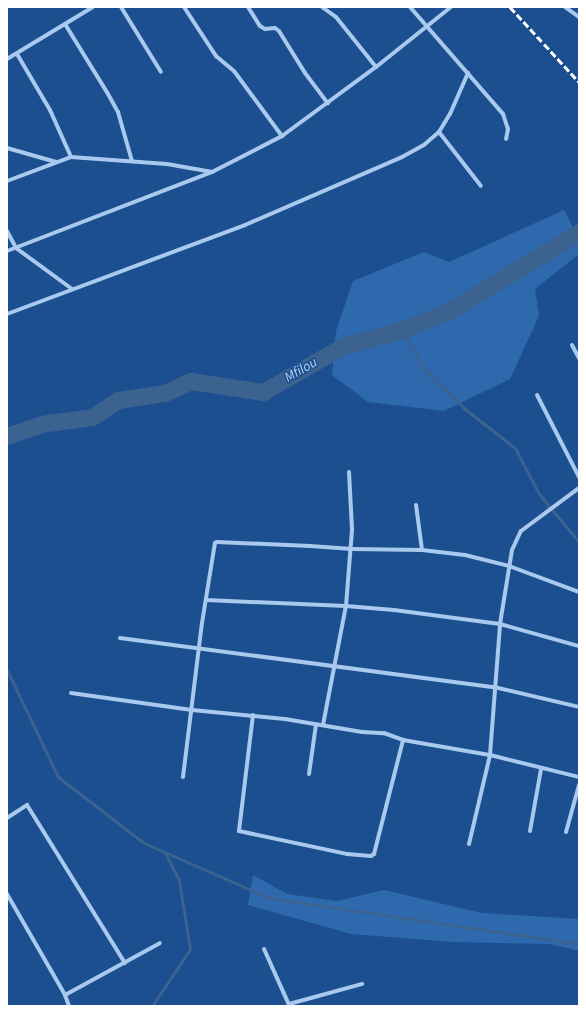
<!DOCTYPE html>
<html>
<head>
<meta charset="utf-8">
<style>
  body { margin:0 }
  #map { position:relative; width:586px; height:1013px; overflow:hidden; background:#1b4f8f; font-family:"Source Sans 3",sans-serif }
  div>[style] { position:absolute }
  .green>* { inset:0; background:#2e69ad }
  .stream>* { height:3px; margin:-1.5px; padding:0 1.5px; transform-origin:1.5px; border-radius:1.5px; background:#3c6290 }
  .river>* { height:17px; margin:-8.5px; padding:0 8.5px; transform-origin:8.5px; border-radius:8.5px; background:#3c6290 }
  .street>* { height:4px; margin:-2px; padding:0 2px; transform-origin:2px; border-radius:2px; background:#a9c9ee }
  .rail>* { height:3px; margin-top:-1.5px; transform-origin:0; background:repeating-linear-gradient(90deg,#fff 0 7px,transparent 0 10px) }
  span { translate:-50% -50%; white-space:nowrap; text-align:center; line-height:1.15; -webkit-text-stroke:3px #1b4f8f; paint-order:stroke }
  .water-label { font-size:14px; color:#b5d3f5; font-style:italic }
  .frame { position:absolute; inset:0; border:8px solid #fff; pointer-events:none }
</style>
</head>
<body>
<div id="map">
  <div class="green">
    <i style="clip-path:polygon(564px 210px,579px 239px,579px 254px,535px 289px,539px 316px,510px 379px,444px 411px,368px 402px,332px 375px,336px 331px,353px 281px,424px 252px,449px 262px)"></i>
    <i style="clip-path:polygon(253px 875px,287px 894px,337px 901px,384px 890px,482px 913px,579px 919px,579px 951px,550px 944px,452px 942px,351px 934px,248px 905px)"></i>
  </div>
  <div class="stream">
    <i style="left:402px;top:330px;width:48px;rotate:60.3deg"></i>
    <i style="left:426px;top:372px;width:54px;rotate:43.5deg"></i>
    <i style="left:465px;top:409px;width:63px;rotate:38deg"></i>
    <i style="left:515px;top:448px;width:52px;rotate:62.4deg"></i>
    <i style="left:539px;top:494px;width:62px;rotate:50.2deg"></i>
    <i style="left:7px;top:670px;width:119px;rotate:64.5deg"></i>
    <i style="left:58px;top:777px;width:108px;rotate:37.5deg"></i>
    <i style="left:144px;top:843px;width:137px;rotate:23.7deg"></i>
    <i style="left:269px;top:898px;width:313px;rotate:8.4deg"></i>
    <i style="left:152px;top:1006px;width:69px;rotate:-56.3deg"></i>
    <i style="left:190px;top:949px;width:70px;rotate:-99.1deg"></i>
    <i style="left:179px;top:880px;width:31px;rotate:-117deg"></i>
  </div>
  <div class="river">
    <i style="left:7px;top:436px;width:36px;rotate:-19deg"></i>
    <i style="left:41px;top:424px;width:51px;rotate:-7.8deg"></i>
    <i style="left:92px;top:417px;width:31px;rotate:-33deg"></i>
    <i style="left:118px;top:400px;width:48px;rotate:-8.5deg"></i>
    <i style="left:165px;top:393px;width:29px;rotate:-25deg"></i>
    <i style="left:191px;top:381px;width:73px;rotate:8.7deg"></i>
    <i style="left:263px;top:392px;width:92px;rotate:-29.9deg"></i>
    <i style="left:343px;top:346px;width:61px;rotate:-15.2deg"></i>
    <i style="left:402px;top:330px;width:51px;rotate:-22deg"></i>
    <i style="left:449px;top:311px;width:152px;rotate:-31.3deg"></i>
  </div>
  <div class="street">
    <i style="left:121px;top:7px;width:76px;rotate:58.4deg"></i>
    <i style="left:184px;top:7px;width:59px;rotate:56.9deg"></i>
    <i style="left:216px;top:56px;width:23px;rotate:40deg"></i>
    <i style="left:234px;top:71px;width:81px;rotate:53.6deg"></i>
    <i style="left:248px;top:7px;width:22px;rotate:58deg"></i>
    <i style="left:260px;top:26px;width:6px;rotate:31deg"></i>
    <i style="left:265px;top:29px;width:10px;rotate:-6deg"></i>
    <i style="left:275px;top:28px;width:5px;rotate:37deg"></i>
    <i style="left:279px;top:31px;width:49px;rotate:58.2deg"></i>
    <i style="left:305px;top:73px;width:38px;rotate:53deg"></i>
    <i style="left:322px;top:7px;width:17px;rotate:36deg"></i>
    <i style="left:336px;top:17px;width:64px;rotate:51.3deg"></i>
    <i style="left:410px;top:7px;width:142px;rotate:49deg"></i>
    <i style="left:503px;top:114px;width:16px;rotate:72deg"></i>
    <i style="left:508px;top:129px;width:10px;rotate:101deg"></i>
    <i style="left:565px;top:7px;width:17px;rotate:36deg"></i>
    <i style="left:65px;top:24px;width:82px;rotate:58.4deg"></i>
    <i style="left:108px;top:94px;width:21px;rotate:61deg"></i>
    <i style="left:118px;top:112px;width:51px;rotate:74.1deg"></i>
    <i style="left:17px;top:54px;width:65px;rotate:59.5deg"></i>
    <i style="left:50px;top:110px;width:51px;rotate:65.9deg"></i>
    <i style="left:7px;top:59px;width:100px;rotate:-31.2deg"></i>
    <i style="left:439px;top:132px;width:68px;rotate:52.1deg"></i>
    <i style="left:7px;top:148px;width:51px;rotate:15.9deg"></i>
    <i style="left:7px;top:181px;width:68px;rotate:-20.6deg"></i>
    <i style="left:71px;top:157px;width:96px;rotate:4.2deg"></i>
    <i style="left:167px;top:164px;width:46px;rotate:10.1deg"></i>
    <i style="left:7px;top:231px;width:19px;rotate:62deg"></i>
    <i style="left:16px;top:248px;width:69px;rotate:36.2deg"></i>
    <i style="left:7px;top:251px;width:220px;rotate:-21.1deg"></i>
    <i style="left:212px;top:172px;width:79px;rotate:-27.2deg"></i>
    <i style="left:282px;top:136px;width:117px;rotate:-36.3deg"></i>
    <i style="left:376px;top:67px;width:96px;rotate:-38.7deg"></i>
    <i style="left:7px;top:314px;width:254px;rotate:-20.5deg"></i>
    <i style="left:245px;top:225px;width:171px;rotate:-23.4deg"></i>
    <i style="left:402px;top:157px;width:26px;rotate:-29deg"></i>
    <i style="left:425px;top:144px;width:18px;rotate:-41deg"></i>
    <i style="left:439px;top:132px;width:21px;rotate:-59deg"></i>
    <i style="left:450px;top:114px;width:45px;rotate:-66.3deg"></i>
    <i style="left:572px;top:345px;width:15px;rotate:62deg"></i>
    <i style="left:537px;top:395px;width:92px;rotate:62.9deg"></i>
    <i style="left:416px;top:505px;width:45px;rotate:82.4deg"></i>
    <i style="left:206px;top:600px;width:140px;rotate:2.5deg"></i>
    <i style="left:346px;top:606px;width:48px;rotate:4.8deg"></i>
    <i style="left:394px;top:610px;width:107px;rotate:7.5deg"></i>
    <i style="left:500px;top:624px;width:82px;rotate:15.6deg"></i>
    <i style="left:120px;top:638px;width:377px;rotate:7.5deg"></i>
    <i style="left:494px;top:687px;width:87px;rotate:13.2deg"></i>
    <i style="left:71px;top:693px;width:122px;rotate:8deg"></i>
    <i style="left:192px;top:710px;width:93px;rotate:5.5deg"></i>
    <i style="left:285px;top:719px;width:78px;rotate:9.6deg"></i>
    <i style="left:362px;top:732px;width:22px;rotate:3deg"></i>
    <i style="left:384px;top:733px;width:20px;rotate:20deg"></i>
    <i style="left:403px;top:740px;width:88px;rotate:9.8deg"></i>
    <i style="left:490px;top:755px;width:92px;rotate:13.9deg"></i>
    <i style="left:253px;top:715px;width:117px;rotate:96.9deg"></i>
    <i style="left:239px;top:831px;width:110px;rotate:12deg"></i>
    <i style="left:347px;top:854px;width:24px;rotate:5deg"></i>
    <i style="left:371px;top:856px;width:4px;rotate:-34deg"></i>
    <i style="left:374px;top:854px;width:118px;rotate:-75.7deg"></i>
    <i style="left:323px;top:725px;width:121px;rotate:-79.1deg"></i>
    <i style="left:346px;top:606px;width:77px;rotate:-85.5deg"></i>
    <i style="left:352px;top:529px;width:57px;rotate:-93deg"></i>
    <i style="left:309px;top:774px;width:50px;rotate:-82deg"></i>
    <i style="left:183px;top:777px;width:155px;rotate:-83deg"></i>
    <i style="left:202px;top:623px;width:81px;rotate:-80.8deg"></i>
    <i style="left:215px;top:543px;width:2px;rotate:-27deg"></i>
    <i style="left:217px;top:542px;width:93px;rotate:2.5deg"></i>
    <i style="left:310px;top:546px;width:42px;rotate:4.1deg"></i>
    <i style="left:352px;top:549px;width:70px;rotate:0.8deg"></i>
    <i style="left:422px;top:550px;width:43px;rotate:6.6deg"></i>
    <i style="left:465px;top:555px;width:45px;rotate:14deg"></i>
    <i style="left:509px;top:566px;width:75px;rotate:20.4deg"></i>
    <i style="left:7px;top:818px;width:24px;rotate:-33deg"></i>
    <i style="left:27px;top:805px;width:186px;rotate:58.2deg"></i>
    <i style="left:530px;top:831px;width:63px;rotate:-79.9deg"></i>
    <i style="left:566px;top:832px;width:49px;rotate:-74.5deg"></i>
    <i style="left:469px;top:844px;width:91px;rotate:-76.7deg"></i>
    <i style="left:490px;top:755px;width:131px;rotate:-85.6deg"></i>
    <i style="left:500px;top:624px;width:75px;rotate:-80.8deg"></i>
    <i style="left:512px;top:550px;width:21px;rotate:-65deg"></i>
    <i style="left:521px;top:531px;width:72px;rotate:-36.6deg"></i>
    <i style="left:7px;top:894px;width:116px;rotate:60.1deg"></i>
    <i style="left:65px;top:995px;width:12px;rotate:70deg"></i>
    <i style="left:264px;top:949px;width:61px;rotate:65.9deg"></i>
    <i style="left:65px;top:995px;width:108px;rotate:-28.7deg"></i>
    <i style="left:289px;top:1004px;width:76px;rotate:-15.3deg"></i>
  </div>
  <div class="rail">
    <i style="left:510px;top:7px;width:102px;rotate:47.4deg"></i>
  </div>
  <div class="water-label">
    <span style="left:301px;top:370px;rotate:-30deg">Mfilou</span>
  </div>
  <div class="frame"></div>
</div>
</body>
</html>
